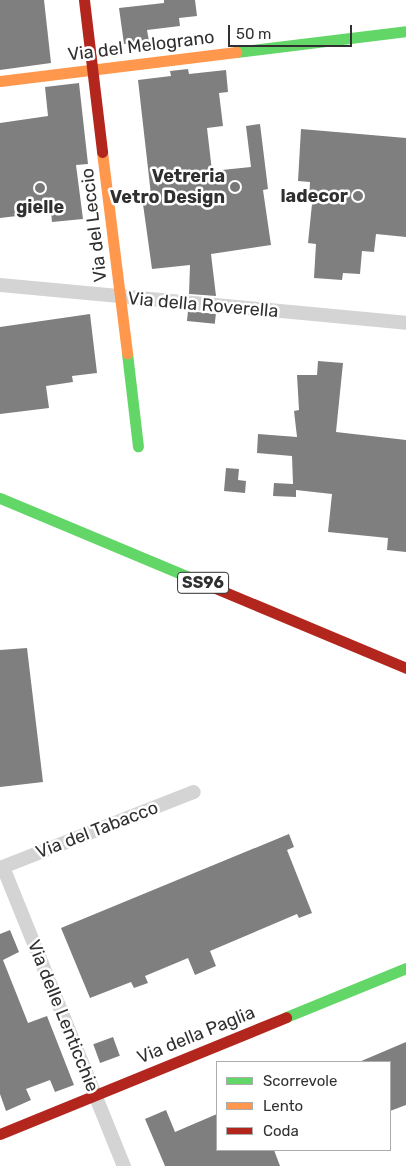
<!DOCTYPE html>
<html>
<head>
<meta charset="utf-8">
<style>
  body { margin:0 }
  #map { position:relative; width:406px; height:1166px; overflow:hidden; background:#fff; font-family:Rubik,sans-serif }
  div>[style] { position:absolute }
  .building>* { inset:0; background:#7f7f7f; transform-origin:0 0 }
  .street>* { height:14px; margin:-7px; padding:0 7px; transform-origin:7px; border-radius:7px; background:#d4d4d4 }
  .fast>* { height:11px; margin:-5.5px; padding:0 5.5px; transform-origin:5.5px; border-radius:5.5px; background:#63d668 }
  .slow>* { height:11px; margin:-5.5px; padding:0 5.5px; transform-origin:5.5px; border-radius:5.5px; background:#ff974d }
  .jam>* { height:11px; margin:-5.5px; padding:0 5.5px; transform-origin:5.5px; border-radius:5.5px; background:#b3261e }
  .dots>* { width:14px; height:14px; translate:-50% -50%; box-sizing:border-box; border:2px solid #fff; border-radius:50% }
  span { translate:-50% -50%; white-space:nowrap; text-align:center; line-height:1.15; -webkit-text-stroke:5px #fff; paint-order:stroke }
  .shield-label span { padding:1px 4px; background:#fff; border:1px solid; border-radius:4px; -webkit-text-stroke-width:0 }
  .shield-label { font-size:16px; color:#303030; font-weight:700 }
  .street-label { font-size:18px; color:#303030 }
  .poi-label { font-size:18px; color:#303030; font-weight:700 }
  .right { translate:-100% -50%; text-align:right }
  .legend { position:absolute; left:216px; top:1061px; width:175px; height:90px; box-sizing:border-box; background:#fff; border:1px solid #acacac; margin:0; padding:6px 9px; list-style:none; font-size:15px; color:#303030 }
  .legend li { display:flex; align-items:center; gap:10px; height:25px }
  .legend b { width:25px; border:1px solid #acacac }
  .scale { position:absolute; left:228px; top:25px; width:124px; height:22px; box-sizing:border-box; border:2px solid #303030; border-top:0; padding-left:6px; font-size:15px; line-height:18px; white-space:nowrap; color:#303030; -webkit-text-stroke:4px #fff; paint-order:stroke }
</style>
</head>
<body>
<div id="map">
  <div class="building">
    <i style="clip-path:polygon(0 0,44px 0,51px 63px,0 70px)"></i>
    <i style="clip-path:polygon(164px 0,195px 0,197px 16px,179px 18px,180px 26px,147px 30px,149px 41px,124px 44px,119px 8px,164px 3px)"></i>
    <i style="clip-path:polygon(188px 69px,189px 74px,226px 70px,228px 92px,219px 93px,223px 126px,207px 128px,212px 171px,251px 167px,246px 126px,260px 124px,268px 189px,263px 190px,271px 245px,211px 254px,216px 296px,189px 294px,190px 265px,152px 269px,142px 197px,151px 195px,138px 80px,171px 76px,170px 71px)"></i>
    <i style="clip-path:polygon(79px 83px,88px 164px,76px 165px,83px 219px,52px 222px,51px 212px,0 218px,0 123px,48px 116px,45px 87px)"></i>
    <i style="clip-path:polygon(301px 129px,406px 138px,406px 237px,376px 234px,374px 252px,362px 251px,360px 274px,343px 273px,342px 280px,314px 278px,316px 244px,308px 243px,312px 204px,309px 203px,310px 182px,298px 181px)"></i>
    <i style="left:188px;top:311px;width:28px;height:10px;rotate:6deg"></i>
    <i style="clip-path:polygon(90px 314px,97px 373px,72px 376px,73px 382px,46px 386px,49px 408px,0 414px,0 327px)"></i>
    <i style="clip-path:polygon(318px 361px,343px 363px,336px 432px,406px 440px,406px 552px,387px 550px,388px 538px,328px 532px,332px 494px,296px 490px,296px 497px,273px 496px,274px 483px,293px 484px,292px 456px,257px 453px,258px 434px,297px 437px,294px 411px,299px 410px,297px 375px,317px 375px)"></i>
    <i style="clip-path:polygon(226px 468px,239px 469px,238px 480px,246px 481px,245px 493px,224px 491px)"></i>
    <i style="clip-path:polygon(27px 648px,43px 782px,0 787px,0 650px)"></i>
    <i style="clip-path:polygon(289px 834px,294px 847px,287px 850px,312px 913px,299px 918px,297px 914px,210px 951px,216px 966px,195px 975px,188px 958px,145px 976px,148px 983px,134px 988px,131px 982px,90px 998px,61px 928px)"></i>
    <i style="clip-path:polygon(10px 930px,19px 952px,3px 960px,28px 1023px,47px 1016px,74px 1085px,55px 1092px,50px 1080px,26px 1089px,31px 1100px,6px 1111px,0 1094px,0 934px)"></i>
    <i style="left:113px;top:1037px;width:20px;height:21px;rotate:70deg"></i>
    <i style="clip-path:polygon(406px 1042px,406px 1105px,390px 1111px,390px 1062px,359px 1062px)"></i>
    <i style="clip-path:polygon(166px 1110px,175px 1132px,217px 1114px,217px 1150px,274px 1150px,280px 1166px,165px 1166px,145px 1119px)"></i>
  </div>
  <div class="street">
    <i style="left:0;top:285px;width:408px;rotate:5.3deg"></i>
    <i style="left:3px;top:867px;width:323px;rotate:68deg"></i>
    <i style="left:0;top:868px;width:208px;rotate:-21.4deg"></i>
  </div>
  <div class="fast">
    <i style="left:236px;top:52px;width:171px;rotate:-7deg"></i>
    <i style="left:127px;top:353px;width:94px;rotate:83.3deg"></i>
    <i style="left:0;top:498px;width:225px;rotate:22.7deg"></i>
    <i style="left:286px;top:1017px;width:130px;rotate:-22.2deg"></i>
  </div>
  <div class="slow">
    <i style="left:0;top:81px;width:238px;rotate:-7deg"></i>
    <i style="left:102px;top:152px;width:203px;rotate:82.9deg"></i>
  </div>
  <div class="jam">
    <i style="left:84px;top:0;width:153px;rotate:83.2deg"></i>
    <i style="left:208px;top:585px;width:215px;rotate:22.7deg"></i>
    <i style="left:0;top:1134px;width:309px;rotate:-22.2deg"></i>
  </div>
  <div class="dots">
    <i style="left:235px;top:187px;background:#787878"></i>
    <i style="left:40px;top:188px;background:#787878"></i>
    <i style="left:358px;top:196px;background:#787878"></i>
  </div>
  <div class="shield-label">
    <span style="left:203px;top:583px">SS96</span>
  </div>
  <div class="street-label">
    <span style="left:141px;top:46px;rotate:-7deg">Via del Melograno</span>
    <span style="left:94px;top:225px;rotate:-97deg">Via del Leccio</span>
    <span style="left:203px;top:305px;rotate:5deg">Via della Roverella</span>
    <span style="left:97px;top:830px;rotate:-21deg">Via del Tabacco</span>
    <span style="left:63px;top:1016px;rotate:68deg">Via delle Lenticchie</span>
    <span style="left:196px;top:1035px;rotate:-22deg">Via della Paglia</span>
  </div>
  <div class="poi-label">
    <span class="right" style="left:225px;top:187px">Vetreria<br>Vetro Design</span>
    <span class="right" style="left:348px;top:196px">ladecor</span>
    <span style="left:40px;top:207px">gielle</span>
  </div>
  <ul class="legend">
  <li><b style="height:6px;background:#63d668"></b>Scorrevole</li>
  <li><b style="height:6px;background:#ff974d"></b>Lento</li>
  <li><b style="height:6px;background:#b3261e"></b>Coda</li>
  </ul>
  <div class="scale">50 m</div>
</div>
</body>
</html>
